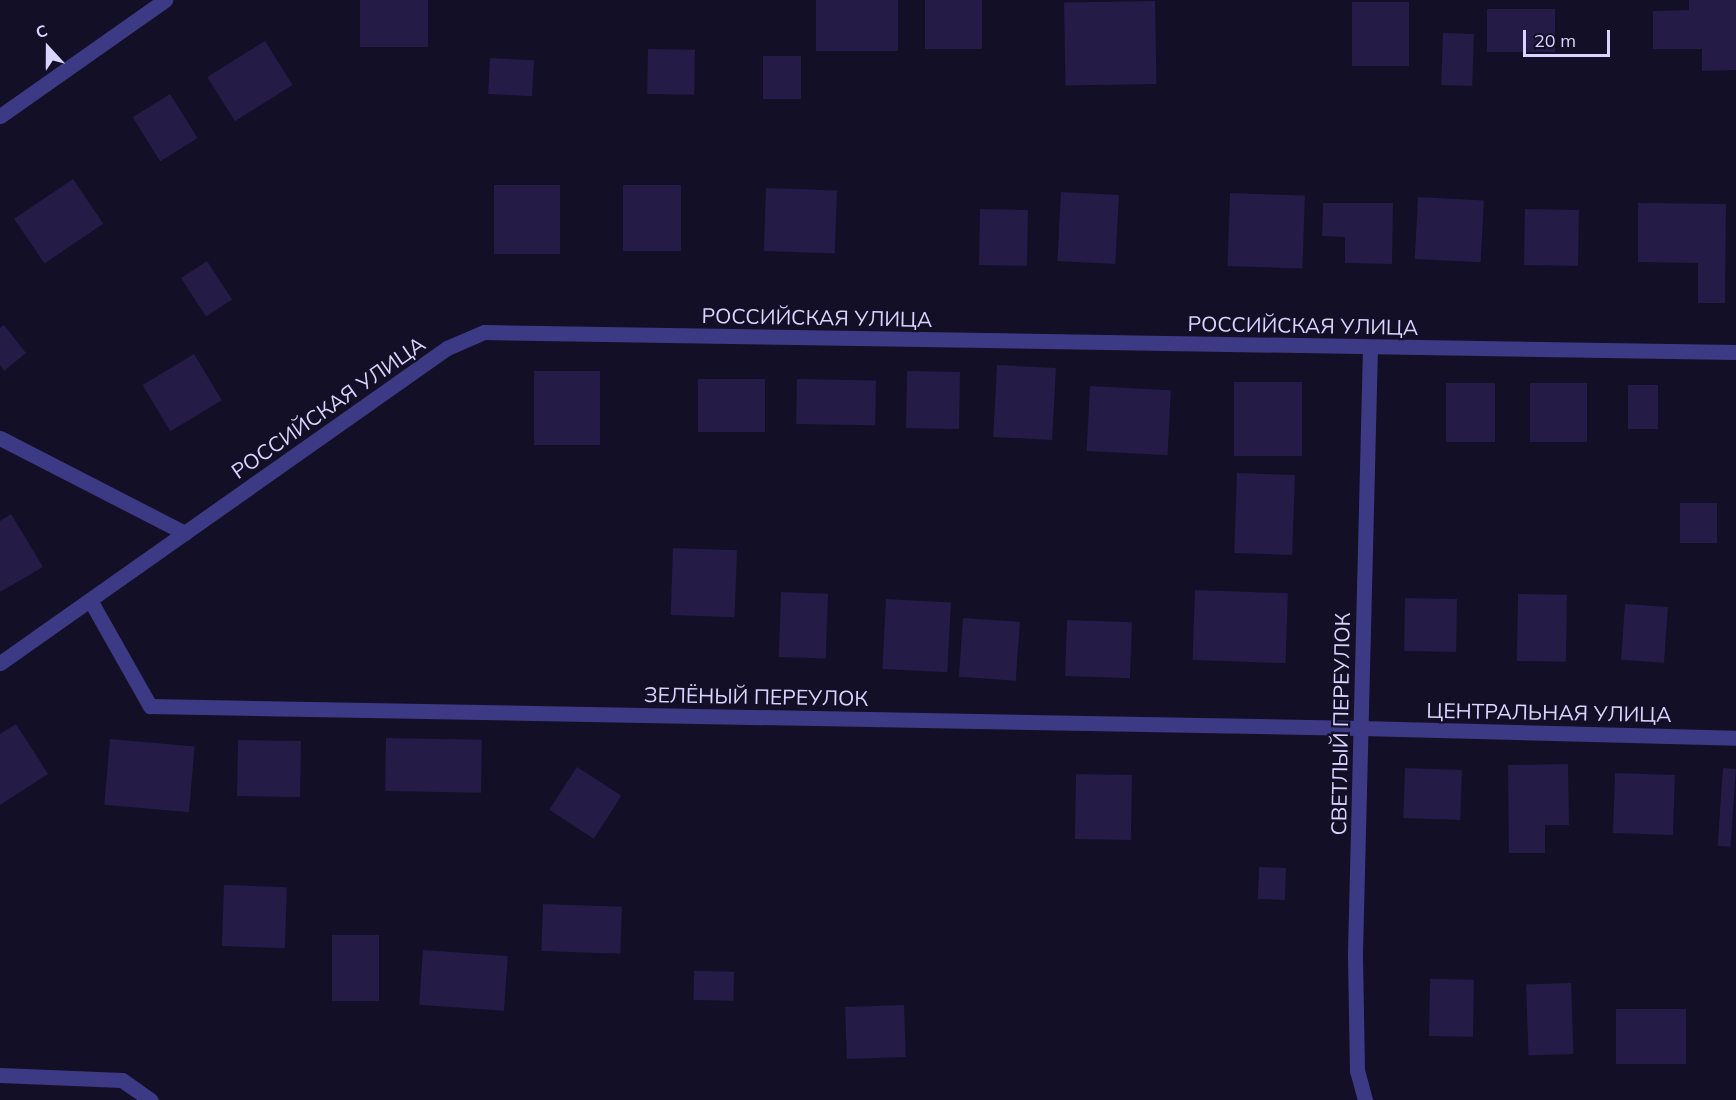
<!DOCTYPE html>
<html>
<head>
<meta charset="utf-8">
<style>
  body { margin:0 }
  #map { position:relative; width:1736px; height:1100px; overflow:hidden; background:#130f26; font-family:Mulish,sans-serif }
  div>[style] { position:absolute }
  .building>* { inset:0; background:#241b47; transform-origin:0 0 }
  .minor>* { height:15px; margin:-7.5px; padding:0 7.5px; transform-origin:7.5px; border-radius:7.5px; background:#3d3a85 }
  span { translate:-50% -50%; white-space:nowrap; text-align:center; line-height:1.15; -webkit-text-stroke:4.5px #130f26; paint-order:stroke }
  .street-label { font-size:21px; color:#d9d4ff }
  .north { position:absolute; left:18px; top:18px; width:60px; height:60px; -webkit-text-stroke:4px #130f26; paint-order:stroke; rotate:339deg; font-size:16px; font-weight:700; line-height:24px; text-align:center; color:#d9d4ff }
  .north::after { content:''; display:block; margin:auto; width:21px; height:27px; background:#d9d4ff; clip-path:polygon(50% 0,100% 100%,50% 72%,0 100%) }
  .scale { position:absolute; left:1523px; top:30px; width:87px; height:27px; box-sizing:border-box; border:3px solid #d9d4ff; border-top:0; padding-left:8px; font-size:18px; line-height:21px; white-space:nowrap; color:#d9d4ff; -webkit-text-stroke:4px #130f26; paint-order:stroke }
</style>
</head>
<body>
<div id="map">
  <div class="building">
    <i style="left:360px;top:0;width:68px;height:47px"></i>
    <i style="left:816px;top:0;width:82px;height:51px"></i>
    <i style="left:925px;top:0;width:57px;height:49px"></i>
    <i style="clip-path:polygon(1689px 0,1736px 0,1736px 70px,1702px 71px,1702px 49px,1653px 49px,1653px 11px,1689px 10px)"></i>
    <i style="left:1155px;top:1px;width:83px;height:91px;rotate:89deg"></i>
    <i style="left:1352px;top:2px;width:57px;height:64px"></i>
    <i style="left:1487px;top:9px;width:68px;height:43px"></i>
    <i style="left:1443px;top:33px;width:31px;height:52px;rotate:2deg"></i>
    <i style="left:265px;top:41px;width:52px;height:68px;rotate:58deg"></i>
    <i style="left:648px;top:49px;width:47px;height:45px;rotate:1deg"></i>
    <i style="left:763px;top:56px;width:38px;height:43px"></i>
    <i style="left:490px;top:58px;width:44px;height:36px;rotate:3deg"></i>
    <i style="left:170px;top:94px;width:52px;height:44px;rotate:58deg"></i>
    <i style="left:73px;top:179px;width:54px;height:71px;rotate:56deg"></i>
    <i style="left:494px;top:185px;width:66px;height:69px"></i>
    <i style="left:623px;top:185px;width:58px;height:66px"></i>
    <i style="left:766px;top:188px;width:71px;height:63px;rotate:2deg"></i>
    <i style="left:1061px;top:192px;width:58px;height:69px;rotate:3deg"></i>
    <i style="left:1230px;top:193px;width:75px;height:73px;rotate:2deg"></i>
    <i style="left:1418px;top:197px;width:66px;height:62px;rotate:3deg"></i>
    <i style="clip-path:polygon(1323px 203px,1393px 203px,1392px 264px,1345px 263px,1345px 237px,1322px 236px)"></i>
    <i style="clip-path:polygon(1638px 203px,1726px 204px,1725px 303px,1698px 303px,1698px 263px,1638px 262px)"></i>
    <i style="left:980px;top:209px;width:48px;height:56px;rotate:1deg"></i>
    <i style="left:1525px;top:209px;width:54px;height:56px;rotate:1deg"></i>
    <i style="left:207px;top:261px;width:46px;height:31px;rotate:57deg"></i>
    <i style="clip-path:polygon(4px 325px,26px 353px,4px 371px,0 365px,0 328px)"></i>
    <i style="left:194px;top:354px;width:54px;height:60px;rotate:59deg"></i>
    <i style="left:997px;top:365px;width:59px;height:72px;rotate:3deg"></i>
    <i style="left:600px;top:371px;width:74px;height:66px;rotate:90deg"></i>
    <i style="left:907px;top:371px;width:53px;height:57px;rotate:1deg"></i>
    <i style="left:698px;top:379px;width:67px;height:53px"></i>
    <i style="left:797px;top:379px;width:79px;height:45px;rotate:1deg"></i>
    <i style="left:1234px;top:382px;width:68px;height:74px"></i>
    <i style="left:1446px;top:383px;width:49px;height:59px"></i>
    <i style="left:1530px;top:383px;width:57px;height:59px"></i>
    <i style="left:1658px;top:385px;width:44px;height:30px;rotate:90deg"></i>
    <i style="left:1090px;top:386px;width:81px;height:65px;rotate:3deg"></i>
    <i style="left:1237px;top:473px;width:58px;height:80px;rotate:2deg"></i>
    <i style="left:1680px;top:503px;width:37px;height:40px"></i>
    <i style="clip-path:polygon(11px 514px,43px 567px,0 592px,0 521px)"></i>
    <i style="left:673px;top:548px;width:64px;height:67px;rotate:2deg"></i>
    <i style="left:1195px;top:590px;width:93px;height:70px;rotate:2deg"></i>
    <i style="left:781px;top:592px;width:47px;height:65px;rotate:2deg"></i>
    <i style="left:1518px;top:594px;width:49px;height:67px;rotate:1deg"></i>
    <i style="left:1405px;top:598px;width:52px;height:53px;rotate:1deg"></i>
    <i style="left:886px;top:599px;width:65px;height:70px;rotate:3deg"></i>
    <i style="left:1625px;top:604px;width:43px;height:56px;rotate:4deg"></i>
    <i style="left:963px;top:618px;width:57px;height:59px;rotate:4deg"></i>
    <i style="left:1067px;top:620px;width:65px;height:56px;rotate:2deg"></i>
    <i style="clip-path:polygon(16px 724px,48px 774px,0 805px,0 734px)"></i>
    <i style="left:386px;top:738px;width:96px;height:53px;rotate:1deg"></i>
    <i style="left:110px;top:739px;width:85px;height:66px;rotate:5deg"></i>
    <i style="left:238px;top:740px;width:63px;height:56px;rotate:1deg"></i>
    <i style="clip-path:polygon(1568px 764px,1569px 825px,1545px 825px,1545px 853px,1509px 853px,1508px 765px)"></i>
    <i style="left:577px;top:767px;width:53px;height:51px;rotate:33deg"></i>
    <i style="left:1405px;top:768px;width:57px;height:50px;rotate:2deg"></i>
    <i style="left:1723px;top:768px;width:13px;height:78px;rotate:4deg"></i>
    <i style="left:1615px;top:773px;width:60px;height:60px;rotate:2deg"></i>
    <i style="left:1076px;top:774px;width:56px;height:65px;rotate:1deg"></i>
    <i style="left:1259px;top:867px;width:27px;height:32px;rotate:2deg"></i>
    <i style="left:224px;top:885px;width:63px;height:61px;rotate:2deg"></i>
    <i style="left:543px;top:904px;width:79px;height:47px;rotate:2deg"></i>
    <i style="left:332px;top:935px;width:47px;height:66px"></i>
    <i style="left:423px;top:950px;width:85px;height:55px;rotate:4deg"></i>
    <i style="left:694px;top:971px;width:40px;height:29px;rotate:1deg"></i>
    <i style="left:1430px;top:979px;width:44px;height:57px;rotate:1deg"></i>
    <i style="left:1571px;top:983px;width:71px;height:45px;rotate:88deg"></i>
    <i style="left:904px;top:1005px;width:52px;height:59px;rotate:88deg"></i>
    <i style="left:1616px;top:1009px;width:70px;height:55px"></i>
  </div>
  <div class="minor">
    <i style="left:0;top:116px;width:202px;rotate:-35.1deg"></i>
    <i style="left:0;top:438px;width:208px;rotate:27.2deg"></i>
    <i style="left:90px;top:600px;width:122px;rotate:60.5deg"></i>
    <i style="left:150px;top:706px;width:1211px;rotate:1.04deg"></i>
    <i style="left:1361px;top:728px;width:375px;rotate:1.5deg"></i>
    <i style="left:0;top:663px;width:547px;rotate:-35.17deg"></i>
    <i style="left:447px;top:348px;width:40px;rotate:-23.4deg"></i>
    <i style="left:484px;top:332px;width:1252px;rotate:0.92deg"></i>
    <i style="left:0;top:1075px;width:122px;rotate:2.3deg"></i>
    <i style="left:122px;top:1080px;width:35px;rotate:35deg"></i>
    <i style="left:1365px;top:1100px;width:30px;rotate:-105deg"></i>
    <i style="left:1357px;top:1071px;width:119px;rotate:-91deg"></i>
    <i style="left:1355px;top:952px;width:604px;rotate:-88.58deg"></i>
  </div>
  <div class="street-label">
    <span style="left:817px;top:317px;rotate:1deg">РОССИЙСКАЯ УЛИЦА</span>
    <span style="left:1303px;top:325px;rotate:1deg">РОССИЙСКАЯ УЛИЦА</span>
    <span style="left:328px;top:407px;rotate:-35deg">РОССИЙСКАЯ УЛИЦА</span>
    <span style="left:756px;top:696px;rotate:1deg">ЗЕЛЁНЫЙ ПЕРЕУЛОК</span>
    <span style="left:1549px;top:712px;rotate:1deg">ЦЕНТРАЛЬНАЯ УЛИЦА</span>
    <span style="left:1340px;top:724px;rotate:-89deg">СВЕТЛЫЙ ПЕРЕУЛОК</span>
  </div>
  <div class="north">С</div>
  <div class="scale">20 m</div>
</div>
</body>
</html>
